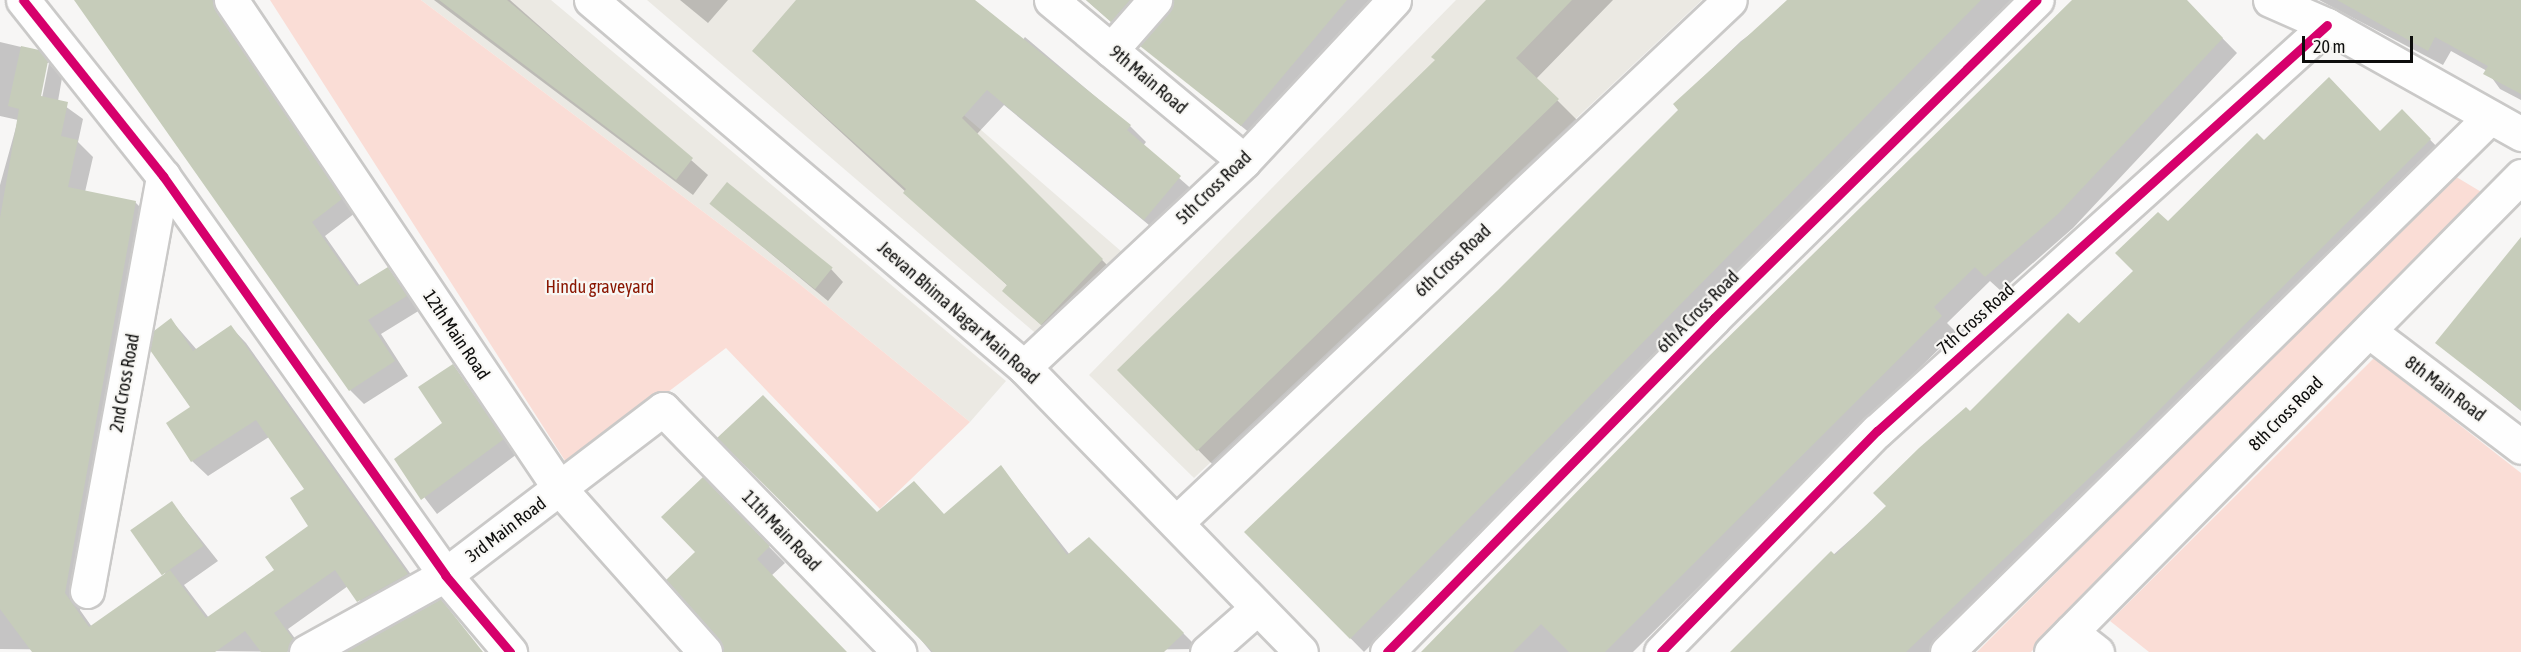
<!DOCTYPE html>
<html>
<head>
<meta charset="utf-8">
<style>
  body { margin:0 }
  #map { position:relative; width:2521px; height:652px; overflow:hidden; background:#f7f6f5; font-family:"Asap Condensed",sans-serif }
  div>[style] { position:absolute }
  .built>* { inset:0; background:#ebe9e3 }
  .green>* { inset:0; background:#faddd6 }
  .shadow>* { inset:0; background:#0003 }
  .building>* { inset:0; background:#c6ccba; transform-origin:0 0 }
  .roads { filter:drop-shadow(2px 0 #cac9c8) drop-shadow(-2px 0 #cac9c8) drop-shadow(0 2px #cac9c8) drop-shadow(0 -2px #cac9c8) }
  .street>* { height:33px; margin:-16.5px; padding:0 16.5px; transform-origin:16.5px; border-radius:16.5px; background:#fefefe }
  .secondary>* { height:33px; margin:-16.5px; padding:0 16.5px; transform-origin:16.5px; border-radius:16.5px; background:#fefefe }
  .cycleway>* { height:9px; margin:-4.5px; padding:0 4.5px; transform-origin:4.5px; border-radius:4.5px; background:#d6006c }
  span { translate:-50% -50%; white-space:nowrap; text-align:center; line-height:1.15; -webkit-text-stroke:4.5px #f8f7f4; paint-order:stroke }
  .street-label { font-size:18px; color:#0d0d0c }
  .park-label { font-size:18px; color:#8a1500 }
  .scale { position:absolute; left:2302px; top:36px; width:111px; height:27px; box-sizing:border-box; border:3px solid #0d0d0c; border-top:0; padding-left:8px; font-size:18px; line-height:21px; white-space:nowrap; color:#0d0d0c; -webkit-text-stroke:4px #f8f7f4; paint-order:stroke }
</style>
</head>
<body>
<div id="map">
  <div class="built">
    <i style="clip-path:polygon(421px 0,551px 0,1006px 381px,970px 422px,797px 282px)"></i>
    <i style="clip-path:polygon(647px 0,831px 0,1122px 252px,1040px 337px)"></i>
    <i style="clip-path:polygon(1456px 0,1702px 0,1194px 478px,1089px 375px)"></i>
  </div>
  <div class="green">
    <i style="clip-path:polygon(270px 0,421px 0,797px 282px,970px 422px,880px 509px,726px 348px,569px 467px)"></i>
    <i style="clip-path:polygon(2453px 175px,2483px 193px,2031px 652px,1977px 652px)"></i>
    <i style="clip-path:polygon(2374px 358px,2521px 473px,2521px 652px,2149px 652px,2110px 621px)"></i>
  </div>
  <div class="shadow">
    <i style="clip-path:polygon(75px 0,219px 0,355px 213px,325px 236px,360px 286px,388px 268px,420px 310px,381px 334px,408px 376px,364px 404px,350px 390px)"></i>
    <i style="clip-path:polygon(434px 0,510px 0,708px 175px,693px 195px)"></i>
    <i style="clip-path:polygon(680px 0,728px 0,708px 23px)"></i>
    <i style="clip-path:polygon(798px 0,971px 0,1022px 41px,1025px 37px,1130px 126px,1146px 142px,1143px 146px,1196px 193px,1161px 235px,1004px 105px,977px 134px,1118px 276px,1058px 340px,1004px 291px,1008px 286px,770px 67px)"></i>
    <i style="clip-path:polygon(1086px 0,1158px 0,1125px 34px)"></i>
    <i style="clip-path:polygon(1173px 0,1372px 0,1256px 138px,1142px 46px)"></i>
    <i style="clip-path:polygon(1488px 0,1613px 0,1536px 79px,1578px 121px,1218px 470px,1119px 370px,1437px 60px)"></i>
    <i style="clip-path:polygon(1796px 0,2012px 0,1364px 652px,1246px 532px,1499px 291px,1680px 110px,1675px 104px,1741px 41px)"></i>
    <i style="clip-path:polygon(2074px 0,2185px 0,2237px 53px,2073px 228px,2001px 291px,1990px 281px,1947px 323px,1956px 332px,1633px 652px,1422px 652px)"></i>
    <i style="clip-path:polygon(2319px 0,2521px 0,2521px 100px,2500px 89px,2487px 71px,2451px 51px,2443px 65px)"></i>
    <i style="clip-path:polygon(evenodd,0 42px,38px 51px,62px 78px,58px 101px,83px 119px,78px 142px,93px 157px,85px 192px,135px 202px,151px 218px,80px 610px,92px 627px,165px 575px,172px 503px,218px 561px,184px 585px,209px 618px,276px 570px,310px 526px,306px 490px,269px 437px,208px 476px,192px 461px,192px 407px,171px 320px,197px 350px,231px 327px,246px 343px,422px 590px,374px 617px,348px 586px,288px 629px,305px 652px,0 649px,0 185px,18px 120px,0 116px,0 42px,46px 63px,49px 63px,41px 103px,38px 103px,46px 63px)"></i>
    <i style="clip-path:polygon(2402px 111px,2444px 154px,1936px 652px,1736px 652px,1786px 597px,1888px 506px,1970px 413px,2079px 325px,2135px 271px,2168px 223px,2264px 142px,2380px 132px)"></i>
    <i style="clip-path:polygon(711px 204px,831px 269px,843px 282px,828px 301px)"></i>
    <i style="clip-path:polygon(2521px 238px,2521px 411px,2437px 342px)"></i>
    <i style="clip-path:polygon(453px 366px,517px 454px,437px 514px,396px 460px,445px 424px)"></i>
    <i style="clip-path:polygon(1001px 467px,1070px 555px,1089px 539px,1199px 649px,931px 652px,898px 612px,877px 514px,945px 516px)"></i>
    <i style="clip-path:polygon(703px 479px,785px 563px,771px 576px,846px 652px,724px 652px)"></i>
  </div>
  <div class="building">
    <i style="clip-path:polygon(74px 0,212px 0,342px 199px,312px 222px,357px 286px,388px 267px,407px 296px,368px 320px,395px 361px,349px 391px)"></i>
    <i style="clip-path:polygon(439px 0,507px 0,693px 158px,676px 180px)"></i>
    <i style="clip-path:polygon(796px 0,975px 0,1131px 125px,1127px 130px,1181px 176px,1144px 220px,987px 90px,962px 118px,1103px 259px,1041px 325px,1002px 291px,1007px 285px,903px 193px,906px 189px,752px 51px)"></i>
    <i style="clip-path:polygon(1086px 0,1130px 0,1111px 22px)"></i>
    <i style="clip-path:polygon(1173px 0,1347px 0,1241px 126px,1140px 46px)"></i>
    <i style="clip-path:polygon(1486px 0,1572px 0,1516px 58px,1559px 99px,1197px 451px,1117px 370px,1435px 60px,1431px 57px)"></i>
    <i style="clip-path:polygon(1787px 0,1981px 0,1350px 639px,1244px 532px,1498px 290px,1678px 110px,1673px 104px)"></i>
    <i style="clip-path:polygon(2072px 0,2187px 0,2223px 38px,2058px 214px,1985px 277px,1975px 267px,1934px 307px,1942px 316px,1605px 652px,1569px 652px,1541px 624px,1513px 652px,1421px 652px,1706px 359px)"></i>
    <i style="clip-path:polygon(2337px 0,2521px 0,2521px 94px,2483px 74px,2488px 66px,2435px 37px,2428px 51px)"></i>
    <i style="clip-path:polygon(21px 46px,39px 50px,48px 61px,41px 96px,68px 102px,61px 136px,78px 140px,68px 187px,136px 201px,65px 593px,89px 627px,170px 570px,206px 618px,274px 570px,265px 557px,308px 526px,290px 498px,304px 489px,256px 420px,191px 462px,166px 423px,190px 407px,150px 350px,154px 331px,171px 318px,193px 351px,231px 325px,408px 574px,357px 602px,335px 570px,274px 613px,293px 639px,287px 652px,261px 652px,245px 631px,215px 652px,32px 652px,0 609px,0 218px,19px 109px,8px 106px)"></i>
    <i style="clip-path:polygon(2329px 77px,2380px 131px,2402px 109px,2431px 139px,2126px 443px,1906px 652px,1730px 652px,1831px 551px,1835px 555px,1886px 506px,1873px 493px,1919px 448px,1966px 407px,1970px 411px,2068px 313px,2079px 323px,2133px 271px,2115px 253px,2158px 212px,2168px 221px,2257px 133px,2264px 140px)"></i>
    <i style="left:727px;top:182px;width:136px;height:28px;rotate:39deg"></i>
    <i style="clip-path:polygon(2521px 237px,2521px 410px,2435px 343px)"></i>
    <i style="clip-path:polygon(453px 364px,504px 439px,421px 500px,394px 459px,442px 423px,418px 387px)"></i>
    <i style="clip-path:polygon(763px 395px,877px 512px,914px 481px,944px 514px,1001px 465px,1067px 555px,1089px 537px,1184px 633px,1164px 652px,933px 652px,717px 438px)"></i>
    <i style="clip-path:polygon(703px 477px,770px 546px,757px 559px,847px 652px,723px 652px,719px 640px,666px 580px,695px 552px,661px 517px)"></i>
    <i style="left:172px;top:501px;width:55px;height:51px;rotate:55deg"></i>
    <i style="clip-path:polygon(441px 599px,483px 652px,345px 652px,434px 603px)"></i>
  </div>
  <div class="roads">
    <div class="street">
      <i style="left:23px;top:0;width:225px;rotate:51.5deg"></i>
      <i style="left:163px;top:176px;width:489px;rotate:54.7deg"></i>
      <i style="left:445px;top:575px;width:101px;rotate:49.8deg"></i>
      <i style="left:231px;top:0;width:589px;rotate:56.07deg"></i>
      <i style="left:560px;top:489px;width:218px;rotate:48.3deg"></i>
      <i style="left:1051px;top:0;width:251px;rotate:39.8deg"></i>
      <i style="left:2270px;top:0;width:62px;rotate:23.7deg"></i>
      <i style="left:2327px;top:25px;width:223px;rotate:29.3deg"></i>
      <i style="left:1111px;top:50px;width:67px;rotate:-48.7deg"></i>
      <i style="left:2369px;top:331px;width:191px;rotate:37.3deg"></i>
      <i style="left:1024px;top:367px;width:301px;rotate:-43.1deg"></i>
      <i style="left:1244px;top:161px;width:220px;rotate:-47deg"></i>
      <i style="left:1177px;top:522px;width:760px;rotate:-43.35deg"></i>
      <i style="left:87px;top:591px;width:422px;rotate:-79.6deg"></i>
      <i style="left:2071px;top:632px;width:33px;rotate:38deg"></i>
      <i style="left:306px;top:652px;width:159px;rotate:-29deg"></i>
      <i style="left:445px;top:575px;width:274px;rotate:-37.3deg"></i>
      <i style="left:663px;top:409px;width:339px;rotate:45.8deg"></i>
      <i style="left:1387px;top:652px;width:467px;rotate:-45.6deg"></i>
      <i style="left:1714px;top:318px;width:453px;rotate:-44.6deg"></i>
      <i style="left:1661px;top:652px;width:309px;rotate:-45.7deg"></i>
      <i style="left:1877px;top:431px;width:606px;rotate:-42.06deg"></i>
      <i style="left:1947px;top:652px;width:762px;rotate:-44.57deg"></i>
      <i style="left:2051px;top:652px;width:669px;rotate:-45.36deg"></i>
    </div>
    <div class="secondary">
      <i style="left:591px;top:0;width:568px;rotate:40.28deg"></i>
      <i style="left:1024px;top:367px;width:397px;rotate:45.8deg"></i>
      <i style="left:1207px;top:652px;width:67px;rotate:-41.3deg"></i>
    </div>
  </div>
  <div class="cycleway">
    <i style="left:23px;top:0;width:225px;rotate:51.5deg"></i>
    <i style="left:163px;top:176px;width:489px;rotate:54.7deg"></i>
    <i style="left:445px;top:575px;width:101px;rotate:49.8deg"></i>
    <i style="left:1387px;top:652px;width:467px;rotate:-45.6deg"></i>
    <i style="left:1714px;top:318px;width:453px;rotate:-44.6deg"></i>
    <i style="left:1661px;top:652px;width:309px;rotate:-45.7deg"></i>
    <i style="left:1877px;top:431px;width:606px;rotate:-42.06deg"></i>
  </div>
  <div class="street-label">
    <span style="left:1148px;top:80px;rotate:40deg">9th Main Road</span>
    <span style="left:1214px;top:188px;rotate:-44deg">5th Cross Road</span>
    <span style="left:1453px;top:261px;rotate:-43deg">6th Cross Road</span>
    <span style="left:1698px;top:312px;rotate:-45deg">6th A Cross Road</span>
    <span style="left:958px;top:313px;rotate:41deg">Jeevan Bhima Nagar Main Road</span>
    <span style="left:1976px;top:319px;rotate:-42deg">7th Cross Road</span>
    <span style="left:456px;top:335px;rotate:56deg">12th Main Road</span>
    <span style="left:125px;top:383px;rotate:-80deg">2nd Cross Road</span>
    <span style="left:2445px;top:389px;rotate:37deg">8th Main Road</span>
    <span style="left:2286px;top:414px;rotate:-45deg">8th Cross Road</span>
    <span style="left:506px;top:530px;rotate:-37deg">3rd Main Road</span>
    <span style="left:781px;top:531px;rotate:46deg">11th Main Road</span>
  </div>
  <div class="park-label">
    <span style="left:600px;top:287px">Hindu graveyard</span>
  </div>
  <div class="scale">20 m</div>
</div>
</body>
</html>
